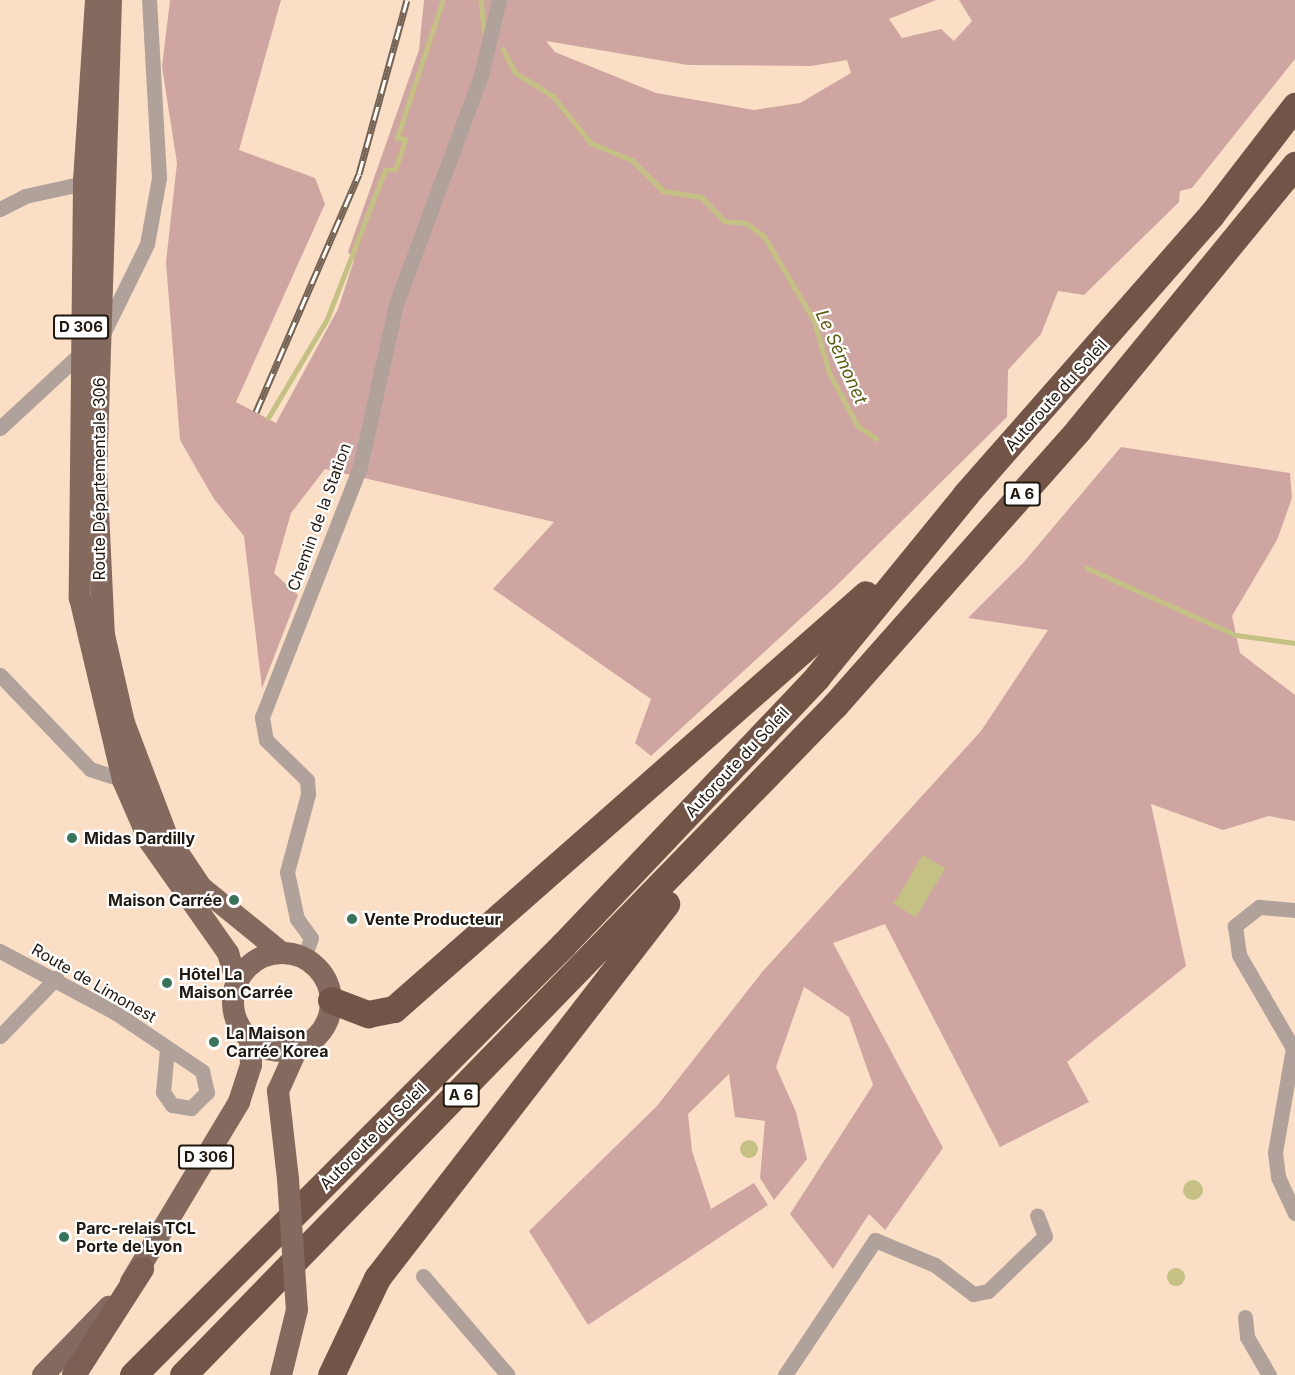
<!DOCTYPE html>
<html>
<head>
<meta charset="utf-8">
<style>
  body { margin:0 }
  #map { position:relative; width:1295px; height:1375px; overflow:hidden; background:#fadec5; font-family:Inter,sans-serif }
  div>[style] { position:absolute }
  .green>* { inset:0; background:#cfa5a2 }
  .water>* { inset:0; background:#c5c185; transform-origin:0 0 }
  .round { border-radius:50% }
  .stream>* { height:4.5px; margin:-2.25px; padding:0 2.25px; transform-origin:2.25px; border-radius:2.25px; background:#c5c185 }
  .minor>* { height:15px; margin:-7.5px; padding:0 7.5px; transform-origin:7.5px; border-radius:7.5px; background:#b0a19a }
  .primary>* { height:22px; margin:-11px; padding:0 11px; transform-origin:11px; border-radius:11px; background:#84695e }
  .primary>.ring { margin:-11px; padding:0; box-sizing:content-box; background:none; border:22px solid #84695e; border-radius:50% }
  .trunk>* { height:24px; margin:-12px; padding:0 12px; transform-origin:12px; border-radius:12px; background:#7c5f53 }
  .motorway>* { height:27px; margin:-13.5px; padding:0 13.5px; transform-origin:13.5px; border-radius:13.5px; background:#735548 }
  .rail>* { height:7px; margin-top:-3.5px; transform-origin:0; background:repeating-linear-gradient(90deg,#fff 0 14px,#756455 0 28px); box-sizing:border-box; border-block:2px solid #756455 }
  .primary-bridge>* { height:22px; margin:-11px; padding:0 11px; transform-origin:11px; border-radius:11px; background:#84695e }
  .dots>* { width:16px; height:16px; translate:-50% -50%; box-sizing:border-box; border:3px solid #fff; border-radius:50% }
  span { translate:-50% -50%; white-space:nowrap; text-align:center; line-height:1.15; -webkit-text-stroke:4.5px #fff; paint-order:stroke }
  .shield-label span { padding:2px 4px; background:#fff; border:2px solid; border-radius:4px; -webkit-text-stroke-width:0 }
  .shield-label { font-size:15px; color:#21180f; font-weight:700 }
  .street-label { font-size:16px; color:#21180f }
  .poi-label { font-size:16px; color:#21180f; font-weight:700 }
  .left { translate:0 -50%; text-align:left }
  .right { translate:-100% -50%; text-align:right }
  .water-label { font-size:18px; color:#5f5a14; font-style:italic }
</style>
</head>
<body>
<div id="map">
  <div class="green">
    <i style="clip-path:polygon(evenodd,170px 0,281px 0,239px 150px,315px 178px,325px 204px,236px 402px,276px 423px,338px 309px,354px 260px,348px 252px,419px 50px,424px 0,936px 0,889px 19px,902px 38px,941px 29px,954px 41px,972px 21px,959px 0,1295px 0,1295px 59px,1192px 188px,1180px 191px,1179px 202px,1084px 295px,1058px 291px,1041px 334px,1008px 370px,1007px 417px,834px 588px,651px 756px,635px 743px,651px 699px,493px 589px,554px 522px,325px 469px,291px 513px,274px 573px,298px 595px,262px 688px,244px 536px,214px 499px,180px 440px,166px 262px,177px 163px,162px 67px,170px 0,546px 41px,688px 65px,811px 66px,847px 60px,851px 73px,800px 103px,754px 110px,656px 93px,555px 52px,546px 41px)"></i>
    <i style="clip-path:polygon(1121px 447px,1290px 473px,1292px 498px,1277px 540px,1232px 616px,1240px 653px,1295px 695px,1295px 821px,1269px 816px,1223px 830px,1151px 804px,1186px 966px,1067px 1062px,1089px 1102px,1000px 1147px,885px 924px,833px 943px,943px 1148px,885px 1230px,869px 1214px,833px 1269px,790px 1214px,873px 1085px,849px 1017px,804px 987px,776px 1067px,796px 1112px,807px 1159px,774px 1200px,760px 1178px,765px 1121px,735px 1117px,729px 1074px,688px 1114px,692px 1151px,711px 1209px,754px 1183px,768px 1205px,588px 1325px,529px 1231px,657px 1106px,763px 971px,981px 731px,1048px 630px,968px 618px,1023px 563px)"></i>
  </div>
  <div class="water">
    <i style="left:923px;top:855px;width:26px;height:57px;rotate:31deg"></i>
    <i class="round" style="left:740px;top:1140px;width:18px;height:18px"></i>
    <i class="round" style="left:1183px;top:1180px;width:20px;height:20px"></i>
    <i class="round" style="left:1167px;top:1268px;width:18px;height:18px"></i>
  </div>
  <div class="stream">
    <i style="left:481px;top:0;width:31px;rotate:84deg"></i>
    <i style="left:503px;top:49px;width:27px;rotate:62deg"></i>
    <i style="left:516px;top:73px;width:44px;rotate:31.9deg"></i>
    <i style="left:553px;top:96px;width:60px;rotate:51deg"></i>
    <i style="left:591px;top:143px;width:44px;rotate:22.5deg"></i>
    <i style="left:632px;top:160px;width:45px;rotate:44.1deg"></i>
    <i style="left:664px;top:191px;width:38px;rotate:9deg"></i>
    <i style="left:702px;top:197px;width:33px;rotate:47deg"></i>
    <i style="left:724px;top:221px;width:22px;rotate:5deg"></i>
    <i style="left:746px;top:223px;width:22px;rotate:36deg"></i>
    <i style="left:764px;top:236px;width:98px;rotate:59.2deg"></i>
    <i style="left:814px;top:320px;width:56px;rotate:73.5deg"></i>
    <i style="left:830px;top:374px;width:59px;rotate:61.7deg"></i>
    <i style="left:858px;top:426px;width:22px;rotate:34deg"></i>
    <i style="left:268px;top:418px;width:115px;rotate:-59.2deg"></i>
    <i style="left:327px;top:319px;width:160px;rotate:-68.7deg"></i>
    <i style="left:385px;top:170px;width:10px"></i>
    <i style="left:395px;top:170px;width:32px;rotate:-72deg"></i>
    <i style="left:405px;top:140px;width:8px;rotate:-166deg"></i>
    <i style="left:397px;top:138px;width:145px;rotate:-71.6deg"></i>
    <i style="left:1087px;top:568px;width:163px;rotate:24.2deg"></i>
    <i style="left:1236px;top:635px;width:60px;rotate:7.7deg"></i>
  </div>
  <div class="minor">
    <i style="left:0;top:209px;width:28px;rotate:-27deg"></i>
    <i style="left:25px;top:196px;width:60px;rotate:-12.4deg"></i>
    <i style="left:101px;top:338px;width:105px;rotate:-63.9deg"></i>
    <i style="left:147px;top:244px;width:67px;rotate:-79.7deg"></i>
    <i style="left:159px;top:178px;width:178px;rotate:-93.2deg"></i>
    <i style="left:0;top:428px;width:110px;rotate:-42.8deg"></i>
    <i style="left:0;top:675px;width:130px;rotate:46.2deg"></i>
    <i style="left:90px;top:769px;width:35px;rotate:18deg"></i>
    <i style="left:1295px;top:910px;width:36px;rotate:-175deg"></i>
    <i style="left:1259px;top:907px;width:31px;rotate:142deg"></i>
    <i style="left:1235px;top:926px;width:29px;rotate:82deg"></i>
    <i style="left:1239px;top:955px;width:108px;rotate:59.9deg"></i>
    <i style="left:1293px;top:1048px;width:106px;rotate:99.8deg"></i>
    <i style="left:1275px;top:1152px;width:25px;rotate:83deg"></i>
    <i style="left:1278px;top:1177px;width:40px;rotate:65deg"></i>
    <i style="left:0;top:951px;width:132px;rotate:28.1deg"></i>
    <i style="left:116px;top:1013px;width:104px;rotate:34deg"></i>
    <i style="left:202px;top:1071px;width:22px;rotate:77deg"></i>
    <i style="left:207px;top:1092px;width:23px;rotate:135deg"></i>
    <i style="left:191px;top:1108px;width:19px;rotate:-171deg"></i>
    <i style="left:172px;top:1105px;width:16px;rotate:-125deg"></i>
    <i style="left:163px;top:1092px;width:43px;rotate:-84.7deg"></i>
    <i style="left:304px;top:958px;width:21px;rotate:-71deg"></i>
    <i style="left:311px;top:938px;width:24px;rotate:-126deg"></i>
    <i style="left:297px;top:919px;width:48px;rotate:-102deg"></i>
    <i style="left:287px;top:872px;width:81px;rotate:-74.9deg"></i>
    <i style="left:308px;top:794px;width:14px;rotate:-94deg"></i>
    <i style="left:307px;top:780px;width:57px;rotate:-135.7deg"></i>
    <i style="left:266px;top:740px;width:23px;rotate:-100deg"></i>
    <i style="left:262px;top:717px;width:269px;rotate:-68.6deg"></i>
    <i style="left:360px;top:467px;width:167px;rotate:-77.5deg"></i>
    <i style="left:396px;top:304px;width:244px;rotate:-69.6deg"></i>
    <i style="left:481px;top:75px;width:77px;rotate:-76.5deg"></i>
    <i style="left:0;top:1036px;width:81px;rotate:-46deg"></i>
    <i style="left:423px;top:1276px;width:130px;rotate:49.4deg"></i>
    <i style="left:1245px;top:1317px;width:20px;rotate:84deg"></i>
    <i style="left:1247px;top:1337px;width:44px;rotate:59.9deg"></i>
    <i style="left:785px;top:1375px;width:162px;rotate:-56.3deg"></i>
    <i style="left:875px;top:1240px;width:65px;rotate:22.6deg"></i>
    <i style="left:935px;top:1265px;width:48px;rotate:37.3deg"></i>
    <i style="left:973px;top:1294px;width:15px;rotate:-11deg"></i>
    <i style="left:988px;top:1291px;width:79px;rotate:-44deg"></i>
    <i style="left:1045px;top:1236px;width:22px;rotate:-111deg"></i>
  </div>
  <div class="primary">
    <i style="left:96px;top:0;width:183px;rotate:93.8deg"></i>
    <i style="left:84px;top:183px;width:415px;rotate:90.6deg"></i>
    <i style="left:80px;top:598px;width:187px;rotate:76.7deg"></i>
    <i style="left:123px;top:780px;width:68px;rotate:66.5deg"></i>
    <i style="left:150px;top:842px;width:136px;rotate:54.9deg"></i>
    <i style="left:228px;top:953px;width:30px;rotate:73deg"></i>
    <i style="left:111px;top:0;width:468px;rotate:91.8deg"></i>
    <i style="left:96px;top:468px;width:167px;rotate:87.3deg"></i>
    <i style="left:104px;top:635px;width:90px;rotate:77.2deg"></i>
    <i style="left:124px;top:723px;width:121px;rotate:69.2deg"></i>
    <i style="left:167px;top:836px;width:61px;rotate:56.3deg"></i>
    <i style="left:201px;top:887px;width:104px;rotate:39.2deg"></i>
    <i class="ring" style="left:233px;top:953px;width:76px;height:76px"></i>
    <i style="left:288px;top:1179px;width:89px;rotate:-96.5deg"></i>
    <i style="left:278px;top:1091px;width:46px;rotate:-65.7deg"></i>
    <i style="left:131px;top:1282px;width:210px;rotate:-59deg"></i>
    <i style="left:239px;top:1102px;width:39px;rotate:-72deg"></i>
    <i style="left:251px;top:1065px;width:25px;rotate:-92deg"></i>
    <i style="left:43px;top:1375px;width:95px;rotate:-45.9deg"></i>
    <i style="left:281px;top:1375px;width:67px;rotate:-76.2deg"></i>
  </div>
  <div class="trunk">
    <i style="left:74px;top:1375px;width:126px;rotate:-57.3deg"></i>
  </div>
  <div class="motorway">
    <i style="left:331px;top:1000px;width:40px;rotate:21deg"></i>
    <i style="left:368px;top:1014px;width:26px;rotate:-11deg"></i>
    <i style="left:394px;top:1009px;width:628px;rotate:-41.32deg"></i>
    <i style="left:133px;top:1375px;width:608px;rotate:-45deg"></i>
    <i style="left:563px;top:945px;width:369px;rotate:-46.5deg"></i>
    <i style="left:817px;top:677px;width:236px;rotate:-50.8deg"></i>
    <i style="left:966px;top:494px;width:371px;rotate:-48.7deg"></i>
    <i style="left:1211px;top:215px;width:138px;rotate:-52.4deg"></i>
    <i style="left:183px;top:1375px;width:935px;rotate:-45.78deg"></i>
    <i style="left:835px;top:705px;width:367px;rotate:-48.5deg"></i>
    <i style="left:1078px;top:430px;width:343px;rotate:-50.7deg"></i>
    <i style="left:331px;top:1375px;width:107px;rotate:-64.6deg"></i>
    <i style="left:377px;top:1278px;width:473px;rotate:-52.3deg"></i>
  </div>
  <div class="rail">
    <i style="left:256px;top:412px;width:259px;rotate:-66.6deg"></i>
    <i style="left:359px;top:174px;width:180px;rotate:-74.6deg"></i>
  </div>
  <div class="primary-bridge">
    <i style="left:288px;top:1179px;width:131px;rotate:86.1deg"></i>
  </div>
  <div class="dots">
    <i style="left:72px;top:838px;background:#39735b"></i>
    <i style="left:234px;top:900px;background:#39735b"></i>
    <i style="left:352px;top:919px;background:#39735b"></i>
    <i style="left:167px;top:983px;background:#39735b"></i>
    <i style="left:214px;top:1042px;background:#39735b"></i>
    <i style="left:64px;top:1237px;background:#39735b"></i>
  </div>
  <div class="shield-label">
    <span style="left:81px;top:327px">D 306</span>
    <span style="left:1022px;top:494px">A 6</span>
    <span style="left:461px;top:1095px">A 6</span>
    <span style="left:206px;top:1157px">D 306</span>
  </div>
  <div class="street-label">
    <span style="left:1056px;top:395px;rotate:-48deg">Autoroute du Soleil</span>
    <span style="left:99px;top:479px;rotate:-90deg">Route Départementale 306</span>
    <span style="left:319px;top:517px;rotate:-70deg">Chemin de la Station</span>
    <span style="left:737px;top:762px;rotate:-47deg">Autoroute du Soleil</span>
    <span style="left:94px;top:983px;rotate:30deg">Route de Limonest</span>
    <span style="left:373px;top:1136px;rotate:-45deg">Autoroute du Soleil</span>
  </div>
  <div class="poi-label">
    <span class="left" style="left:84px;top:838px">Midas Dardilly</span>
    <span class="right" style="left:222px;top:900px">Maison Carrée</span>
    <span class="left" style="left:364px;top:919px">Vente Producteur</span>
    <span class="left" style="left:179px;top:983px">Hôtel La<br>Maison Carrée</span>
    <span class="left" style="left:226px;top:1042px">La Maison<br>Carrée Korea</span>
    <span class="left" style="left:76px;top:1237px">Parc-relais TCL<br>Porte de Lyon</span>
  </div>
  <div class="water-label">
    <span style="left:841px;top:357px;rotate:66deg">Le Sémonet</span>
  </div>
</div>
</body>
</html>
